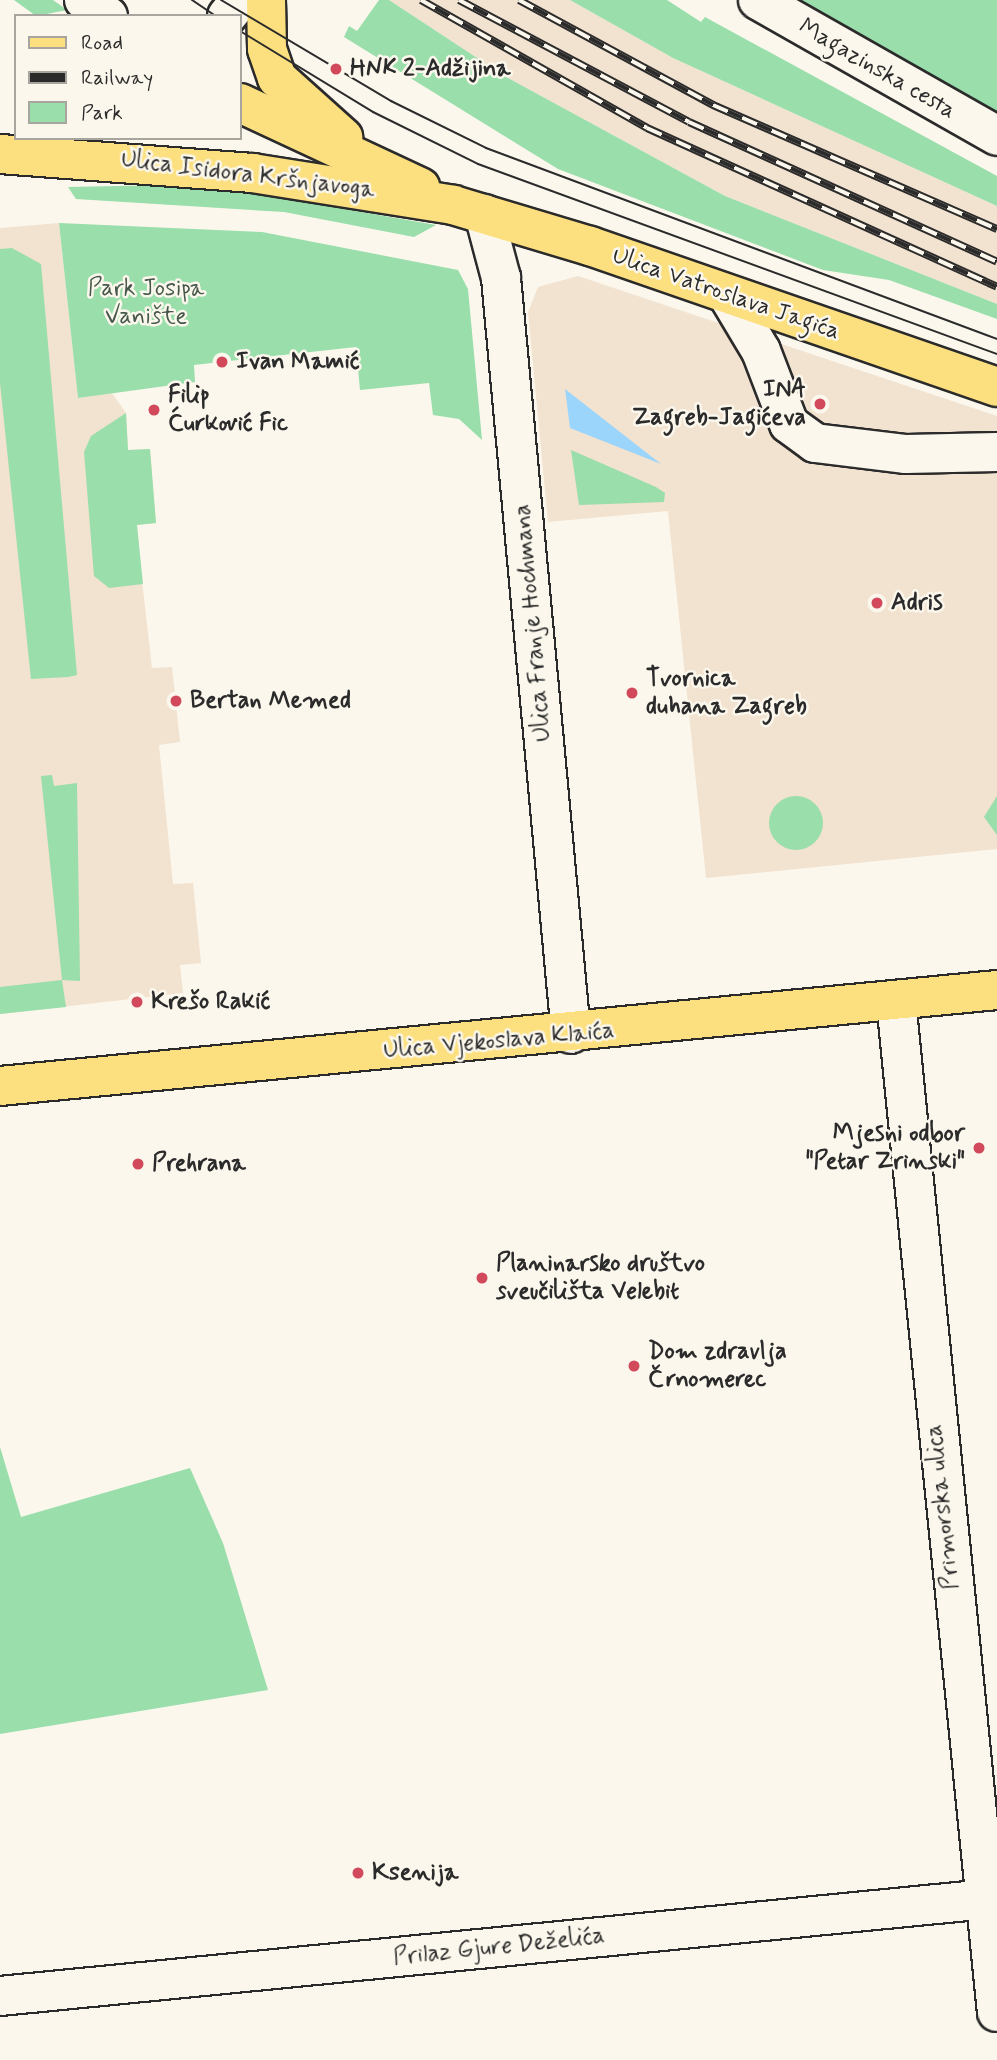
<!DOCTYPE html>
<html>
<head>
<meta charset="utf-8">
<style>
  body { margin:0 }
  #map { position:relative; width:997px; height:2060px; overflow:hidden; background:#fbf7ec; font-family:Mynerve,sans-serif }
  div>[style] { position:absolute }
  .built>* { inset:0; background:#f2e2d0 }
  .green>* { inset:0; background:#99deab }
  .round { border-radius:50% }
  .water>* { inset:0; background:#9cd5fc }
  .roads { filter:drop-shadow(2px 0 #2b2b2b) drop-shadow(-2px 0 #2b2b2b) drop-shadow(0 2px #2b2b2b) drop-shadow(0 -2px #2b2b2b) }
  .minor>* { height:38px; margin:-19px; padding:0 19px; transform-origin:19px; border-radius:19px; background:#fbf7ec }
  .major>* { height:38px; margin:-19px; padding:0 19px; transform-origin:19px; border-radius:19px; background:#fce080 }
  .tram>* { height:2px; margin:-1px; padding:0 1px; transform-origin:1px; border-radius:1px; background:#2b2b2b }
  .rail>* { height:8px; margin-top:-4px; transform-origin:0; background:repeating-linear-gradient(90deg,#fbf7ec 0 16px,#2b2b2b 0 32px); box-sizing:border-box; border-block:2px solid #2b2b2b }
  .dots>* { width:19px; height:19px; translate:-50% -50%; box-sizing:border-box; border:4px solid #fbf7ec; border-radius:50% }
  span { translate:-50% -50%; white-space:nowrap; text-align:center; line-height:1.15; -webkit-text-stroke:5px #fbf7ec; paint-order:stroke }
  .poi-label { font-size:24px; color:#2b2b2b; font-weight:700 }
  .left { translate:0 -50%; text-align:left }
  .right { translate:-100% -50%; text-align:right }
  .street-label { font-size:24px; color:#2b2b2b }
  .park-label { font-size:24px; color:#46584b }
  .legend { position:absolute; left:14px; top:14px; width:228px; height:126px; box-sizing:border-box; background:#fbf7ec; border:2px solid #a8a59f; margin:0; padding:9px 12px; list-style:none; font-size:21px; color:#2b2b2b }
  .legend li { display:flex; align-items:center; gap:14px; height:35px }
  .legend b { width:35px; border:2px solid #a8a59f }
</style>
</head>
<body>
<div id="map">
  <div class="built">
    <i style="clip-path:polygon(389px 0,570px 0,673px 58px,997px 206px,997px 304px,725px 196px,506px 77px)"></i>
    <i style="clip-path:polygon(59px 223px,78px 398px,112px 393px,126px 413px,128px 450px,150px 449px,156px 523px,137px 525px,140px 563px,152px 668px,172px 667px,180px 742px,159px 745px,173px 884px,193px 883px,201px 963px,180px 965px,183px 993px,0 1014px,0 228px)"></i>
    <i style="clip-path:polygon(578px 276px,997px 416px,997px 849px,706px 878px,668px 511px,548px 522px,528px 312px,538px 287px)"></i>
  </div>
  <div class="green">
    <i style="clip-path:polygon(14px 0,53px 0,67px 10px,36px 16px)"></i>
    <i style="clip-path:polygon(379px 0,389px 0,506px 77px,725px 196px,997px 304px,997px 319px,889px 280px,823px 270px,558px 169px,344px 37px,349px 26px,357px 31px)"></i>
    <i style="clip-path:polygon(570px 0,667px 0,701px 22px,705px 17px,997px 176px,997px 206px,673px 58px)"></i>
    <i style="clip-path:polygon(776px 0,997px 0,997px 118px)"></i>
    <i style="clip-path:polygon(169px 185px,224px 188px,436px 225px,414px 237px,284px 212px,76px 199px,68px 187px)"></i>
    <i style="clip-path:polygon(59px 223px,262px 232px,458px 270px,468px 289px,482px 440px,459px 419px,433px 415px,429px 383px,360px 390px,356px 347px,194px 365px,195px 382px,78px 398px)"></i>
    <i style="clip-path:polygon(12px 248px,41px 264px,77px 675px,68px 677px,31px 679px,0 383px,0 249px)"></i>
    <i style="clip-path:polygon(126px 413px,128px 450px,150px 449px,156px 523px,137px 525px,143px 584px,109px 588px,94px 576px,84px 452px,91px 436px)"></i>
    <i style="clip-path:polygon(571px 450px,656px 487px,665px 493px,664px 502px,579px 505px)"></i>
    <i style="clip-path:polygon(52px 775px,54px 786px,77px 783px,80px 981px,62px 980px,66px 1007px,0 1014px,0 987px,62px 980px,41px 776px)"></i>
    <i class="round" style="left:769px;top:796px;width:54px;height:54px"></i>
    <i style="clip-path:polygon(997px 796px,997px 835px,984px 817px)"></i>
    <i style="clip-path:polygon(0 1447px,21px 1517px,190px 1468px,223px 1543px,268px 1690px,0 1734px)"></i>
  </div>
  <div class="water">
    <i style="clip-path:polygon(565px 389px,661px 464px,570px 428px)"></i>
  </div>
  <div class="roads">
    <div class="minor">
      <i style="left:84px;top:0;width:29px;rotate:34deg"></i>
      <i style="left:758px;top:0;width:275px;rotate:29.6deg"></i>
      <i style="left:227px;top:16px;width:21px;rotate:-51deg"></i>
      <i style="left:484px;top:214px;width:66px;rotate:75.1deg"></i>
      <i style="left:501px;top:278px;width:759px;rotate:84.71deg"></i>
      <i style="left:728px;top:296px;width:64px;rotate:59deg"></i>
      <i style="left:761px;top:351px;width:78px;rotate:69deg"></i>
      <i style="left:789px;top:424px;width:32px;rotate:36deg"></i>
      <i style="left:815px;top:443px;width:92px;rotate:6.9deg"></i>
      <i style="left:906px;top:454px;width:91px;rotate:-1.3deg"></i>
      <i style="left:896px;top:1001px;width:1016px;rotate:84.3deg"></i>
      <i style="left:0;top:1996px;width:1002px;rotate:-5.61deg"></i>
    </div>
    <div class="major">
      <i style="left:266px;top:0;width:49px;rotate:88.8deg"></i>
      <i style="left:267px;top:49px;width:31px;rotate:71deg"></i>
      <i style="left:277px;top:78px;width:89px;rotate:41.8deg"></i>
      <i style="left:240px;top:103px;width:199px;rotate:25deg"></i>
      <i style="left:0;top:154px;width:253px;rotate:4.3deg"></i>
      <i style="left:252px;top:173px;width:204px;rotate:9deg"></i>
      <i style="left:453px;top:205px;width:143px;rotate:16.7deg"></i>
      <i style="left:590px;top:246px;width:431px;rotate:19.1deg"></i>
      <i style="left:0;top:1086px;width:1002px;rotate:-5.5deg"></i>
    </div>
  </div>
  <div class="tram">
    <i style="left:192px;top:0;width:29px;rotate:34deg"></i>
    <i style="left:221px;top:0;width:198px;rotate:30.7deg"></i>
    <i style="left:391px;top:101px;width:106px;rotate:26.3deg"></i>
    <i style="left:486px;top:148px;width:546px;rotate:20.49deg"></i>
    <i style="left:240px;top:31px;width:156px;rotate:31.3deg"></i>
    <i style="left:373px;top:112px;width:117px;rotate:26.3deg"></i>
    <i style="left:478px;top:164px;width:553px;rotate:20.11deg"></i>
  </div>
  <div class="rail">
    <i style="left:421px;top:0;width:260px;rotate:29.5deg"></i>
    <i style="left:647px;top:128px;width:384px;rotate:24.4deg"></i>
    <i style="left:459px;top:0;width:260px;rotate:27.9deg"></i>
    <i style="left:689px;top:122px;width:338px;rotate:24.4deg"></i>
    <i style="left:519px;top:0;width:221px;rotate:28.4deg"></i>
    <i style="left:713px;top:105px;width:310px;rotate:23.6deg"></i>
  </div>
  <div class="dots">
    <i style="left:336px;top:69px;background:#d1495b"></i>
    <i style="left:222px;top:362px;background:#d1495b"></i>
    <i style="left:820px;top:404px;background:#d1495b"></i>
    <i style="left:154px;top:410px;background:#d1495b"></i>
    <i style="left:877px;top:603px;background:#d1495b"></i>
    <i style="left:632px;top:693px;background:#d1495b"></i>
    <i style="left:176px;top:701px;background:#d1495b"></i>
    <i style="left:137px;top:1002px;background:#d1495b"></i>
    <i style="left:979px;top:1148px;background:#d1495b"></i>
    <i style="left:138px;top:1164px;background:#d1495b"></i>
    <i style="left:482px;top:1278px;background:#d1495b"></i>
    <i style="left:634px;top:1366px;background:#d1495b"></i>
    <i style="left:358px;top:1873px;background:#d1495b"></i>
  </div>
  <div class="poi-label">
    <span class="left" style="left:350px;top:69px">HNK 2-Adžijina</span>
    <span class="left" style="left:236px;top:362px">Ivan Mamić</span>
    <span class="right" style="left:806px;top:404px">INA<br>Zagreb-Jagićeva</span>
    <span class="left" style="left:168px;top:410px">Filip<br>Ćurković Fic</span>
    <span class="left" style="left:891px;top:603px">Adris</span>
    <span class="left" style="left:646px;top:693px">Tvornica<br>duhana Zagreb</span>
    <span class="left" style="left:190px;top:701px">Bertan Memed</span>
    <span class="left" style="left:151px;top:1002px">Krešo Rakić</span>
    <span class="right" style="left:965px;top:1148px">Mjesni odbor<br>"Petar Zrinski"</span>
    <span class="left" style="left:152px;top:1164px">Prehrana</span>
    <span class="left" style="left:496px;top:1278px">Planinarsko društvo<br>sveučilišta Velebit</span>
    <span class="left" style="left:648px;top:1366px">Dom zdravlja<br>Črnomerec</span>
    <span class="left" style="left:372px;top:1873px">Ksenija</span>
  </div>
  <div class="street-label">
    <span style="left:877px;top:69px;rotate:30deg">Magazinska cesta</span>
    <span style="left:248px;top:175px;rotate:7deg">Ulica Isidora Kršnjavoga</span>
    <span style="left:726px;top:294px;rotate:19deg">Ulica Vatroslava Jagića</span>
    <span style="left:533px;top:623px;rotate:-95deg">Ulica Franje Hochmana</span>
    <span style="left:499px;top:1041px;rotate:-5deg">Ulica Vjekoslava Klaića</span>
    <span style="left:943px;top:1507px;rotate:-96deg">Primorska ulica</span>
    <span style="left:499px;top:1947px;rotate:-6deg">Prilaz Gjure Deželića</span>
  </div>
  <div class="park-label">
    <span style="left:146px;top:303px">Park Josipa<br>Vanište</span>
  </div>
  <ul class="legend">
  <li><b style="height:9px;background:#fce080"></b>Road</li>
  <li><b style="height:9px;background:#2b2b2b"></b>Railway</li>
  <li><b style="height:19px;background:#99deab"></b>Park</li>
  </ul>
</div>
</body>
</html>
